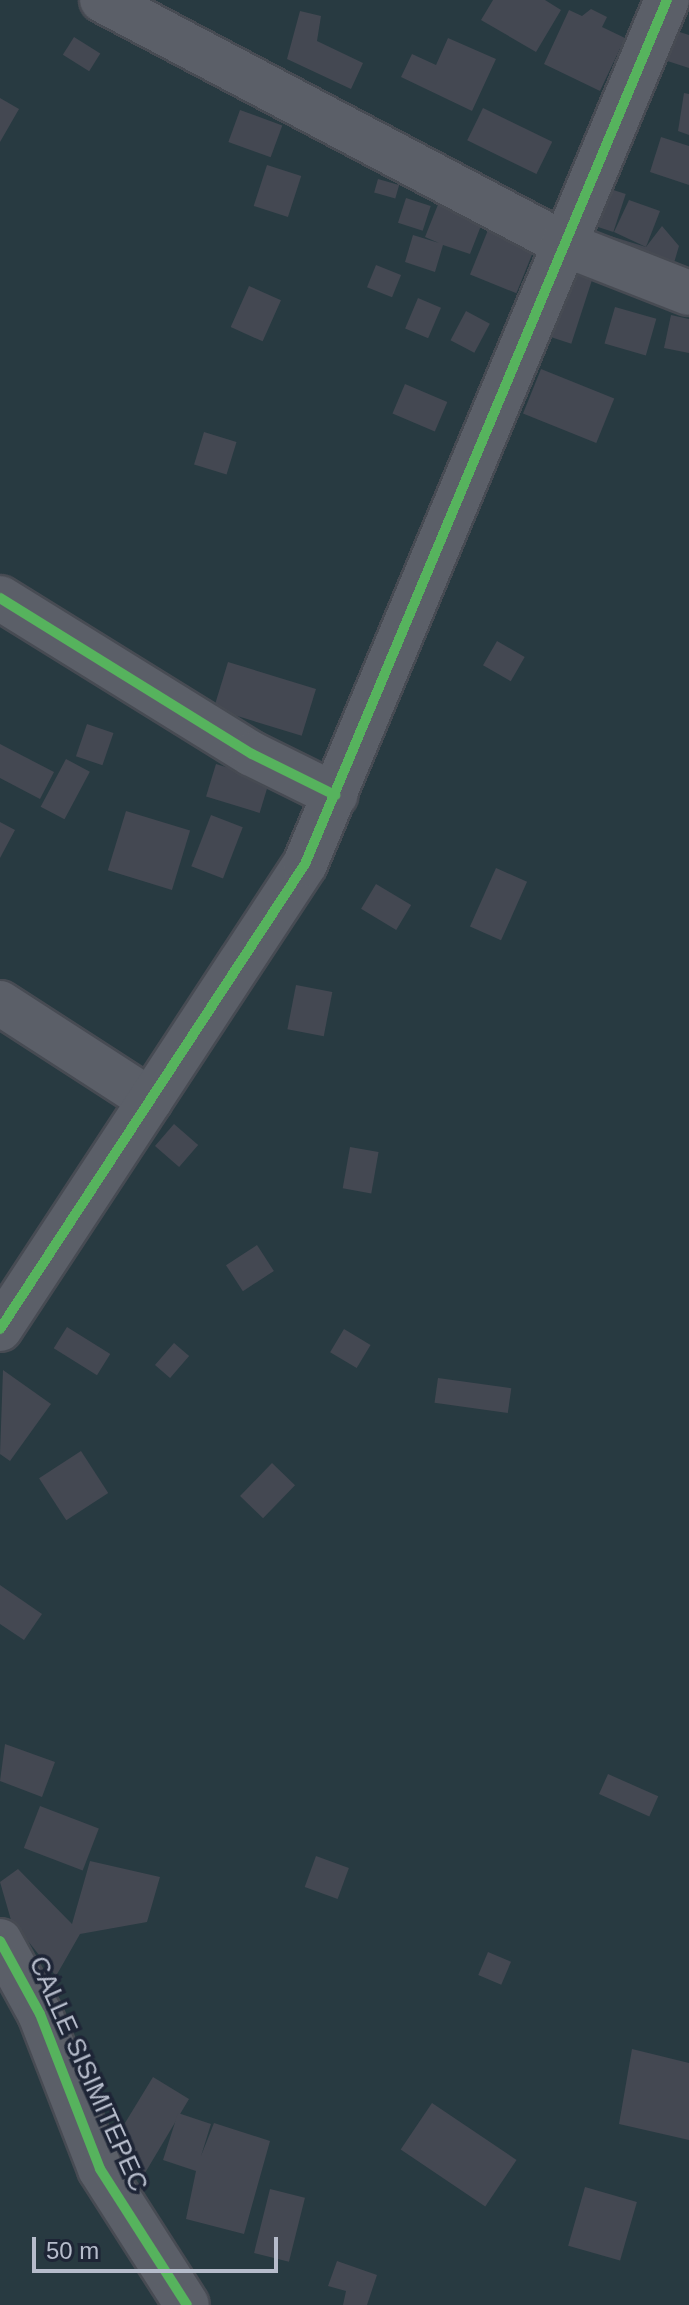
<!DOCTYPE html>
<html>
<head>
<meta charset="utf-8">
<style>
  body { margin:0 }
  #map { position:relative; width:689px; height:2305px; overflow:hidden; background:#2b303b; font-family:Helvetica,sans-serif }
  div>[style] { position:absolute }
  .green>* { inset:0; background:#283a41; transform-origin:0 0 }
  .building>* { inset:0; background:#444852; transform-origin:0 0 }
  .roads { filter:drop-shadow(2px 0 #474b53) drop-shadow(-2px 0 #474b53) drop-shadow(0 2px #474b53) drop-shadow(0 -2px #474b53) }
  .minor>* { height:44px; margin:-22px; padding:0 22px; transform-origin:22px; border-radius:22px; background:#5b5f68 }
  .cycleway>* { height:10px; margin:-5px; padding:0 5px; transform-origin:5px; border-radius:5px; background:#56b35d }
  span { translate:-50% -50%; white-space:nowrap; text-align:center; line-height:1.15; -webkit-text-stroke:7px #1e2536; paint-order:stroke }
  .street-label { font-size:26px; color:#b6bccb }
  .scale { position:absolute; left:32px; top:2237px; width:246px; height:36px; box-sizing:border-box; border:4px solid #b6bccb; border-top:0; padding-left:10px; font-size:24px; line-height:28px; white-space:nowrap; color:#b6bccb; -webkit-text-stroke:6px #1e2536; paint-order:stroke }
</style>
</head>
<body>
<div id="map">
  <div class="green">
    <i style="left:0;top:0;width:689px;height:2305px"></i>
  </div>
  <div class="building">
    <i style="clip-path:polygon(493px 0,545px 0,561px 10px,536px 52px,481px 20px)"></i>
    <i style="clip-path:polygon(591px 9px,607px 17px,602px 27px,625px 38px,600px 91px,544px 64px,569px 10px,582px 16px)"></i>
    <i style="clip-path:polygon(300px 11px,321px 16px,317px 41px,363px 63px,351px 89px,287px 59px)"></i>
    <i style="clip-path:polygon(664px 27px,689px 35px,689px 68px,655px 57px)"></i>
    <i style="left:74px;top:37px;width:31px;height:21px;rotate:32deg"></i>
    <i style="clip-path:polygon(448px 38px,496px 59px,472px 111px,401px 77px,412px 54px,436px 65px)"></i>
    <i style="clip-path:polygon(684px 93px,689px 94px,689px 135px,678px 131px)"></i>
    <i style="clip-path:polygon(0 98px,19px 109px,0 142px)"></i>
    <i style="left:483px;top:108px;width:77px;height:36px;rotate:26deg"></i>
    <i style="left:240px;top:110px;width:45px;height:34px;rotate:20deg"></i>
    <i style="clip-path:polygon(661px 137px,689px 146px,689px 185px,650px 172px)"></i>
    <i style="left:267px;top:165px;width:36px;height:43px;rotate:18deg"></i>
    <i style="left:378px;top:179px;width:22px;height:14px;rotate:16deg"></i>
    <i style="left:601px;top:186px;width:26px;height:40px;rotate:18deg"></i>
    <i style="left:406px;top:198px;width:26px;height:26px;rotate:18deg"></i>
    <i style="clip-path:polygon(629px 200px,660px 211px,646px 247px,614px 232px)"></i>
    <i style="clip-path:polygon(439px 202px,484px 218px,470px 254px,443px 245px,435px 272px,405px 262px,413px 235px,439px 243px,425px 237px)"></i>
    <i style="clip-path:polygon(662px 226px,679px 246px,671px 273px,586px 246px,591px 230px,646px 247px)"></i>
    <i style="left:488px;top:230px;width:50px;height:48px;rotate:22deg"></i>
    <i style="left:570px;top:257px;width:28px;height:82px;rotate:18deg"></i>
    <i style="left:376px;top:265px;width:27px;height:24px;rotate:22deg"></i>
    <i style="left:249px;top:286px;width:35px;height:45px;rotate:24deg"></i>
    <i style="left:418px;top:298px;width:25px;height:33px;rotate:23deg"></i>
    <i style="left:615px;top:307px;width:43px;height:38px;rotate:16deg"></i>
    <i style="left:466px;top:311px;width:27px;height:33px;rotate:28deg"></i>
    <i style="clip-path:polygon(671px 315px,689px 319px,689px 353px,664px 348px)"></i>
    <i style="left:541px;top:369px;width:79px;height:48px;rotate:22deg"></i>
    <i style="left:405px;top:384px;width:46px;height:32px;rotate:23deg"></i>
    <i style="left:204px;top:432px;width:34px;height:34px;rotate:17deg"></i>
    <i style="left:497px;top:641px;width:32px;height:28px;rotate:30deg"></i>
    <i style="left:228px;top:662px;width:92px;height:49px;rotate:17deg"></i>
    <i style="left:87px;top:724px;width:28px;height:34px;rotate:19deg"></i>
    <i style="clip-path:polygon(0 744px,54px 772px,40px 799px,0 778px)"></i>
    <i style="left:66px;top:759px;width:27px;height:54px;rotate:28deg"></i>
    <i style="left:216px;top:764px;width:56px;height:34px;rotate:17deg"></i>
    <i style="left:126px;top:811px;width:67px;height:62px;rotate:17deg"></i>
    <i style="left:211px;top:815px;width:34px;height:55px;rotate:21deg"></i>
    <i style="clip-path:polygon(0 822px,15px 830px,0 858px)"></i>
    <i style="left:496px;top:868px;width:34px;height:64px;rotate:24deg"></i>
    <i style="left:376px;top:884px;width:41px;height:29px;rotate:31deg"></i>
    <i style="left:296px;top:985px;width:37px;height:45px;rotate:11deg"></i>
    <i style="left:174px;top:1124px;width:32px;height:29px;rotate:41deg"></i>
    <i style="left:350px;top:1147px;width:29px;height:42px;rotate:10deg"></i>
    <i style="left:257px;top:1245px;width:31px;height:37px;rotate:57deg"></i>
    <i style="left:67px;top:1327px;width:51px;height:25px;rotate:32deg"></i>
    <i style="left:344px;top:1329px;width:31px;height:27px;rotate:31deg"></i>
    <i style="left:174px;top:1343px;width:20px;height:29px;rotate:41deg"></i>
    <i style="clip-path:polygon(3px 1370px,51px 1404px,10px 1461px,0 1454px)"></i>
    <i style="left:438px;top:1378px;width:74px;height:25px;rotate:8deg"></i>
    <i style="left:81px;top:1451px;width:50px;height:50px;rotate:57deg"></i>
    <i style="left:272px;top:1463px;width:32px;height:46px;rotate:44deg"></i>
    <i style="clip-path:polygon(0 1585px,42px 1614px,24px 1640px,0 1624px)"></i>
    <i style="clip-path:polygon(5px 1744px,55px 1762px,42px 1797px,0 1781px)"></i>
    <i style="left:608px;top:1774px;width:55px;height:22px;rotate:24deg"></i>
    <i style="left:40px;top:1806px;width:63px;height:45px;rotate:21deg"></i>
    <i style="left:316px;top:1856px;width:35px;height:33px;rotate:20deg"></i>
    <i style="clip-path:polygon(90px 1861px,160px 1877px,147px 1922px,80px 1934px,56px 1976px,11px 1920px,0 1882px,18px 1869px,72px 1924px)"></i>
    <i style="left:488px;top:1952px;width:25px;height:25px;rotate:23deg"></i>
    <i style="clip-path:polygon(632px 2049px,689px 2063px,689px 2140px,619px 2124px)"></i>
    <i style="clip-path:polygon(153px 2077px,189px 2099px,142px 2178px,114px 2141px)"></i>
    <i style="left:432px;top:2103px;width:102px;height:56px;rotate:34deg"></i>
    <i style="clip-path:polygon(178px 2113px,211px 2124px,201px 2156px,214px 2123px,270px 2141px,244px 2234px,186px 2219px,196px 2171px,163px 2160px)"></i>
    <i style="left:585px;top:2187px;width:54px;height:61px;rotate:16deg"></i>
    <i style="left:270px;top:2189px;width:36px;height:66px;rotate:14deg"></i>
    <i style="clip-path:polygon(337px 2261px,377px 2275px,367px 2305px,343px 2305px,346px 2291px,328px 2286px)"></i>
  </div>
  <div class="roads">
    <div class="minor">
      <i style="left:102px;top:0;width:522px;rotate:27.84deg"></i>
      <i style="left:564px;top:244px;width:134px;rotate:21.4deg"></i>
      <i style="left:0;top:598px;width:296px;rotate:31.8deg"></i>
      <i style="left:252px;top:754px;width:93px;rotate:26.3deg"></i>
      <i style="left:0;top:1003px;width:179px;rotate:32.9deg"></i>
      <i style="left:0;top:1329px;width:556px;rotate:-56.74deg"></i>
      <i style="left:305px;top:864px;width:937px;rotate:-67.27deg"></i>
      <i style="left:0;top:1941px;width:83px;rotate:61.3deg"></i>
      <i style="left:40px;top:2014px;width:166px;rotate:68.8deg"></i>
      <i style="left:100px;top:2169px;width:161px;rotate:57.4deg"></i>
    </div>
  </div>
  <div class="cycleway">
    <i style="left:0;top:598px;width:296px;rotate:31.8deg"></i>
    <i style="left:252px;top:754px;width:93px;rotate:26.3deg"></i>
    <i style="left:0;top:1329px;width:556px;rotate:-56.74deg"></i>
    <i style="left:305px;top:864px;width:937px;rotate:-67.27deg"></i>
    <i style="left:0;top:1941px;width:83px;rotate:61.3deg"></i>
    <i style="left:40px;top:2014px;width:166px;rotate:68.8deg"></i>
    <i style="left:100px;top:2169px;width:161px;rotate:57.4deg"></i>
  </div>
  <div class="street-label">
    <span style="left:88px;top:2074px;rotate:66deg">CALLE SISIMITEPEC</span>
  </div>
  <div class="scale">50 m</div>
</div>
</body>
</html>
